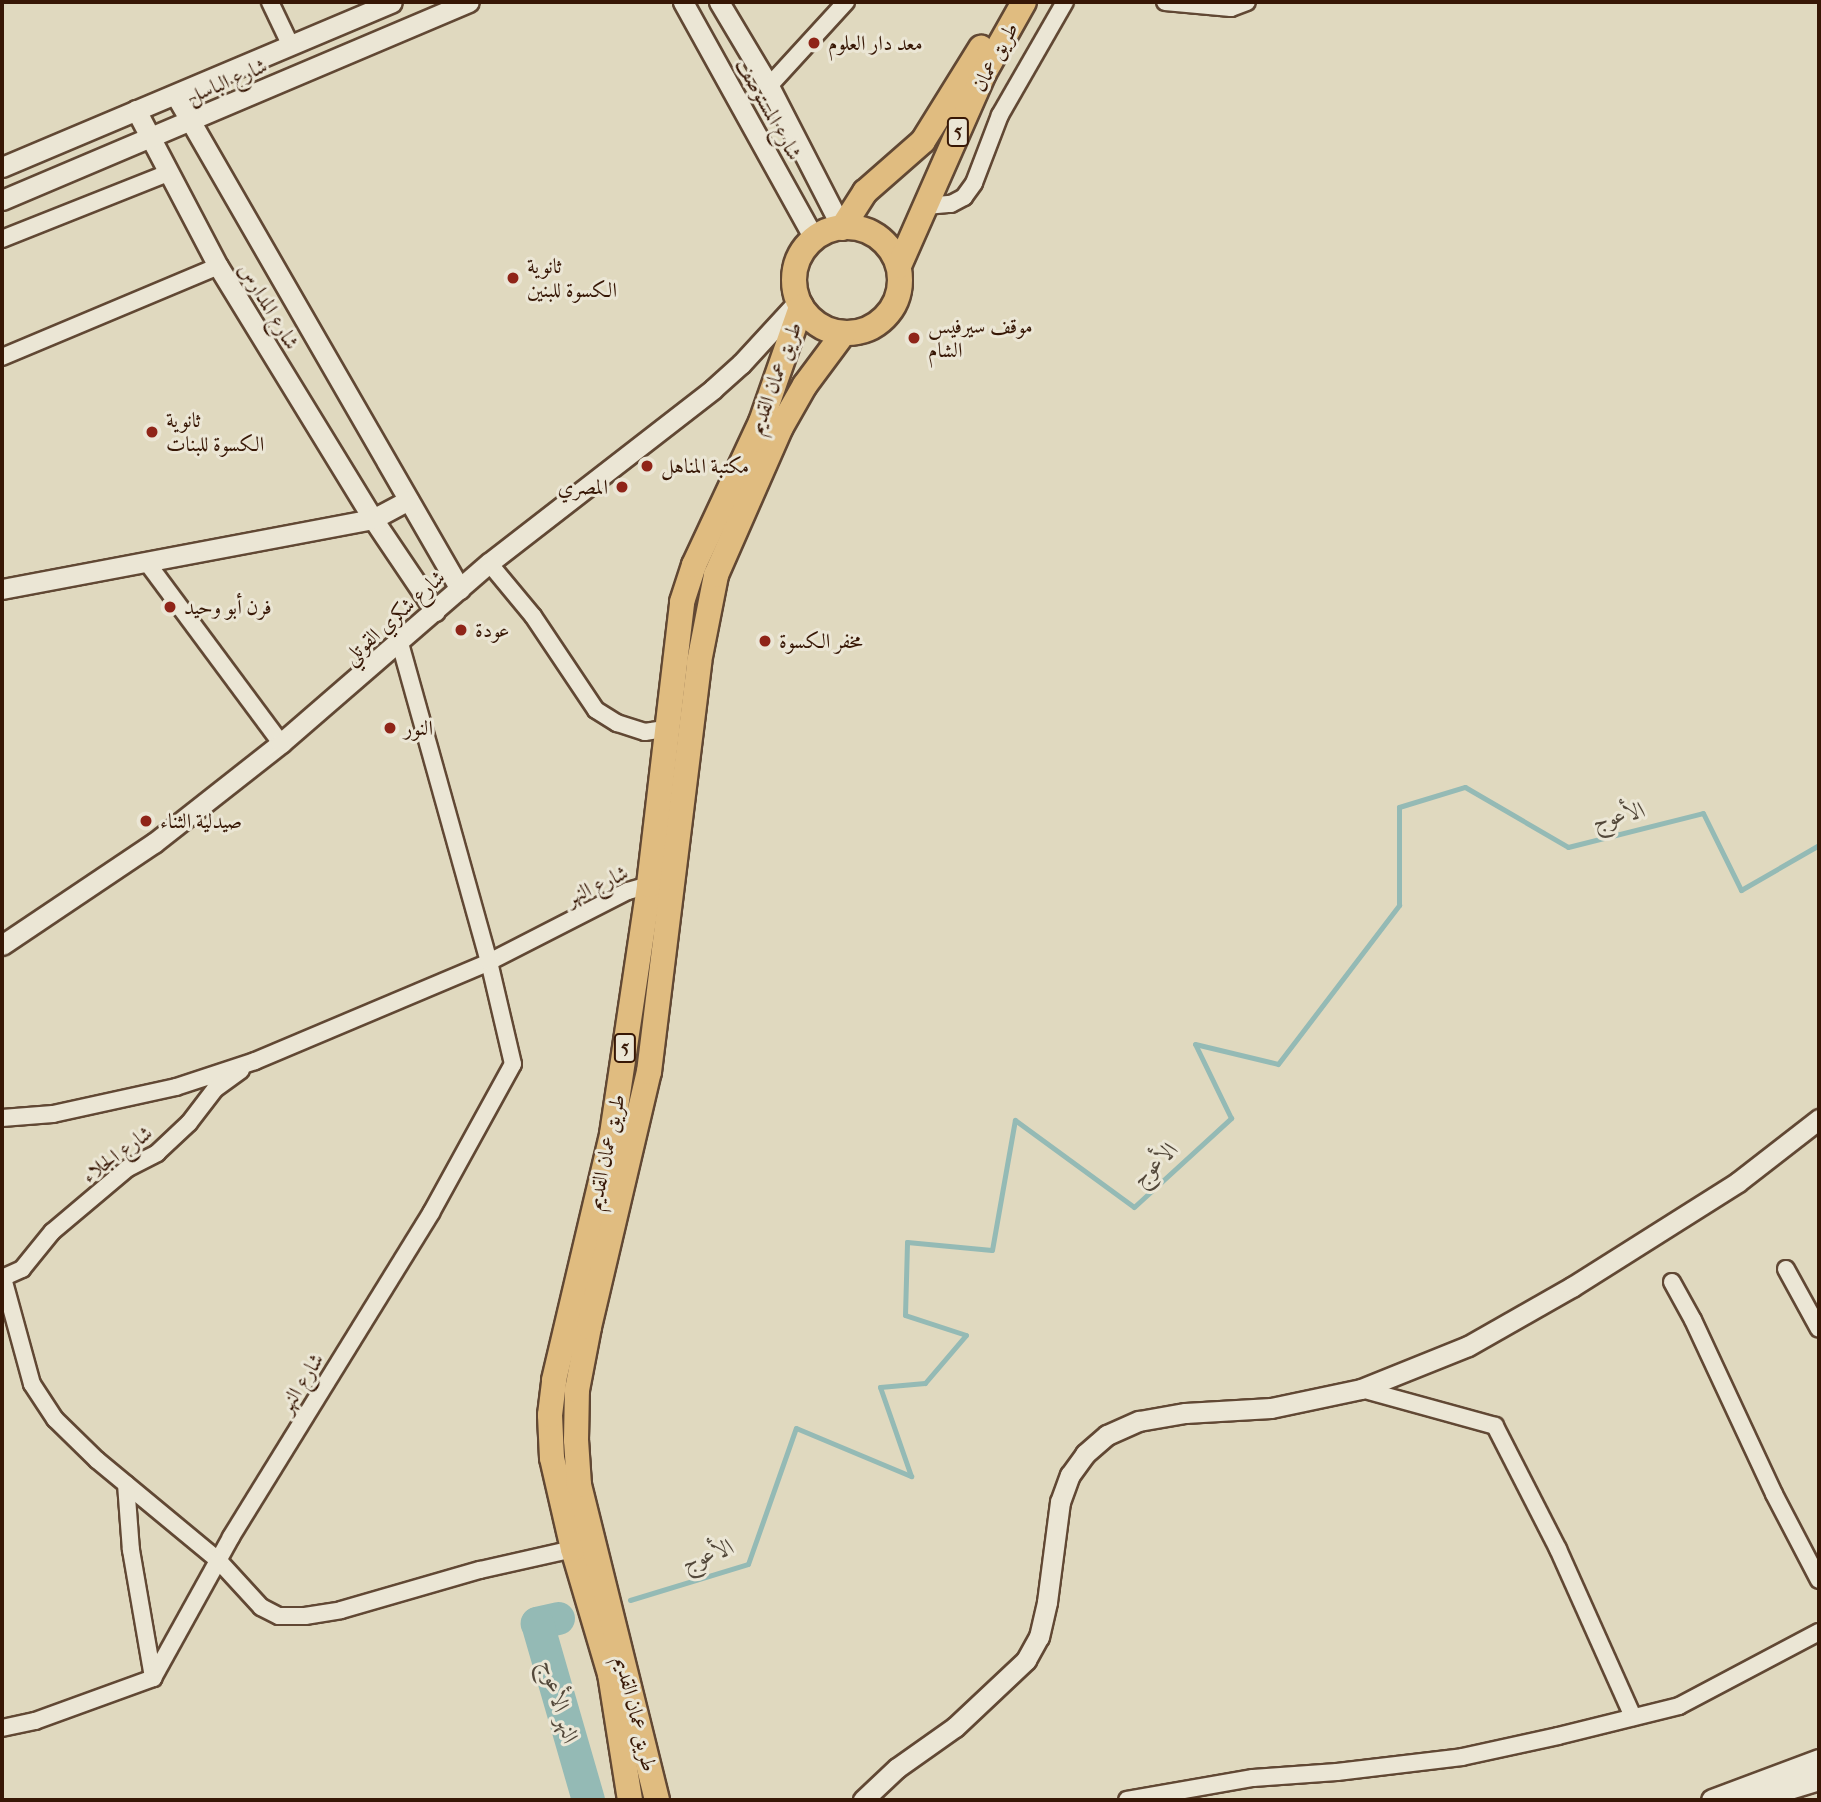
<!DOCTYPE html>
<html>
<head>
<meta charset="utf-8">
<style>
  body { margin:0 }
  #map { position:relative; width:1821px; height:1802px; overflow:hidden; background:#e0d9bf; font-family:"IM FELL French Canon",Amiri,serif }
  div>[style] { position:absolute }
  .stream>* { height:5px; margin:-2.5px; padding:0 2.5px; transform-origin:2.5px; border-radius:2.5px; background:#94bab5 }
  .river>* { height:33px; margin:-16.5px; padding:0 16.5px; transform-origin:16.5px; border-radius:16.5px; background:#94bab5 }
  .roads { filter:drop-shadow(2px 0 #614834) drop-shadow(-2px 0 #614834) drop-shadow(0 2px #614834) drop-shadow(0 -2px #614834) }
  .minor>* { height:16px; margin:-8px; padding:0 8px; transform-origin:8px; border-radius:8px; background:#ebe6d5 }
  .tertiary>* { height:19px; margin:-9.5px; padding:0 9.5px; transform-origin:9.5px; border-radius:9.5px; background:#ebe6d5 }
  .secondary>* { height:21px; margin:-10.5px; padding:0 10.5px; transform-origin:10.5px; border-radius:10.5px; background:#ebe6d5 }
  .primary>* { height:24px; margin:-12px; padding:0 12px; transform-origin:12px; border-radius:12px; background:#e0bc80 }
  .primary>.ring { margin:-12px; padding:0; box-sizing:content-box; background:none; border:24px solid #e0bc80; border-radius:50% }
  .dots>* { width:19px; height:19px; translate:-50% -50%; box-sizing:border-box; border:4px solid #ebe6d5; border-radius:50% }
  span { translate:-50% -50%; white-space:nowrap; text-align:center; line-height:1.15; -webkit-text-stroke:6px #ebe6d5; paint-order:stroke }
  .shield-label span { padding:2px 5px; background:#ebe6d5; border:2px solid; border-radius:5px; -webkit-text-stroke-width:0 }
  .shield-label { font-size:19px; color:#371705; font-weight:700 }
  .poi-label { font-size:21px; color:#371705 }
  .left { translate:0 -50%; text-align:left }
  .right { translate:-100% -50%; text-align:right }
  .street-label { font-size:21px; color:#371705 }
  .water-label { font-size:23px; color:#53483a; font-style:italic }
  .frame { position:absolute; inset:0; border:4px solid #371705; pointer-events:none }
</style>
</head>
<body>
<div id="map">
  <div class="stream">
    <i style="left:630px;top:1600px;width:123px;rotate:-17deg"></i>
    <i style="left:748px;top:1564px;width:144px;rotate:-70.6deg"></i>
    <i style="left:796px;top:1428px;width:125px;rotate:22.7deg"></i>
    <i style="left:911px;top:1476px;width:94px;rotate:-109.2deg"></i>
    <i style="left:880px;top:1387px;width:45px;rotate:-5.1deg"></i>
    <i style="left:925px;top:1383px;width:63px;rotate:-49.5deg"></i>
    <i style="left:966px;top:1335px;width:64px;rotate:-161.8deg"></i>
    <i style="left:905px;top:1315px;width:73px;rotate:-88.4deg"></i>
    <i style="left:907px;top:1242px;width:85px;rotate:5.4deg"></i>
    <i style="left:992px;top:1250px;width:132px;rotate:-80deg"></i>
    <i style="left:1015px;top:1120px;width:147px;rotate:36.2deg"></i>
    <i style="left:1134px;top:1207px;width:132px;rotate:-42.5deg"></i>
    <i style="left:1231px;top:1118px;width:82px;rotate:-115.9deg"></i>
    <i style="left:1195px;top:1044px;width:85px;rotate:13.5deg"></i>
    <i style="left:1278px;top:1064px;width:200px;rotate:-52.7deg"></i>
    <i style="left:1399px;top:905px;width:98px;rotate:-90deg"></i>
    <i style="left:1399px;top:807px;width:69px;rotate:-16.9deg"></i>
    <i style="left:1465px;top:787px;width:119px;rotate:30.2deg"></i>
    <i style="left:1568px;top:847px;width:139px;rotate:-14.1deg"></i>
    <i style="left:1703px;top:813px;width:86px;rotate:63.7deg"></i>
    <i style="left:1741px;top:890px;width:90px;rotate:-30deg"></i>
  </div>
  <div class="river">
    <i style="left:558px;top:1618px;width:22px;rotate:167deg"></i>
    <i style="left:537px;top:1623px;width:184px;rotate:73.9deg"></i>
  </div>
  <div class="roads">
    <div class="minor">
      <i style="left:270px;top:2px;width:49px;rotate:64.5deg"></i>
      <i style="left:1165px;top:2px;width:66px;rotate:5.2deg"></i>
      <i style="left:1231px;top:8px;width:17px;rotate:-21deg"></i>
      <i style="left:769px;top:86px;width:114px;rotate:-47.5deg"></i>
      <i style="left:926px;top:206px;width:25px;rotate:-5deg"></i>
      <i style="left:951px;top:204px;width:15px;rotate:-28deg"></i>
      <i style="left:964px;top:197px;width:17px;rotate:-54deg"></i>
      <i style="left:974px;top:183px;width:73px;rotate:-69.1deg"></i>
      <i style="left:1000px;top:115px;width:130px;rotate:-60.1deg"></i>
      <i style="left:2px;top:239px;width:179px;rotate:-21.7deg"></i>
      <i style="left:2px;top:357px;width:234px;rotate:-22.8deg"></i>
      <i style="left:489px;top:563px;width:69px;rotate:50.3deg"></i>
      <i style="left:533px;top:616px;width:113px;rotate:56.2deg"></i>
      <i style="left:596px;top:710px;width:25px;rotate:32deg"></i>
      <i style="left:617px;top:723px;width:29px;rotate:18deg"></i>
      <i style="left:645px;top:732px;width:20px;rotate:-9deg"></i>
      <i style="left:148px;top:564px;width:223px;rotate:53.4deg"></i>
      <i style="left:2px;top:1118px;width:51px;rotate:-4.5deg"></i>
      <i style="left:53px;top:1114px;width:126px;rotate:-12.4deg"></i>
      <i style="left:176px;top:1087px;width:83px;rotate:-18.2deg"></i>
      <i style="left:255px;top:1061px;width:254px;rotate:-22.9deg"></i>
      <i style="left:489px;top:962px;width:156px;rotate:-27.1deg"></i>
      <i style="left:628px;top:891px;width:22px;rotate:-16deg"></i>
      <i style="left:1786px;top:1269px;width:68px;rotate:61.2deg"></i>
      <i style="left:2px;top:1278px;width:22px;rotate:-24deg"></i>
      <i style="left:22px;top:1269px;width:48px;rotate:-51deg"></i>
      <i style="left:52px;top:1232px;width:99px;rotate:-40.1deg"></i>
      <i style="left:128px;top:1168px;width:33px;rotate:-27deg"></i>
      <i style="left:157px;top:1153px;width:44px;rotate:-43.2deg"></i>
      <i style="left:189px;top:1123px;width:43px;rotate:-52.6deg"></i>
      <i style="left:215px;top:1089px;width:32px;rotate:-36deg"></i>
      <i style="left:3px;top:1278px;width:110px;rotate:74.7deg"></i>
      <i style="left:32px;top:1384px;width:42px;rotate:56.7deg"></i>
      <i style="left:55px;top:1419px;width:59px;rotate:44.3deg"></i>
      <i style="left:97px;top:1460px;width:157px;rotate:39.6deg"></i>
      <i style="left:218px;top:1560px;width:64px;rotate:47.5deg"></i>
      <i style="left:261px;top:1607px;width:20px;rotate:27deg"></i>
      <i style="left:279px;top:1616px;width:26px"></i>
      <i style="left:305px;top:1616px;width:36px;rotate:-9deg"></i>
      <i style="left:341px;top:1610px;width:145px;rotate:-16.1deg"></i>
      <i style="left:480px;top:1570px;width:95px;rotate:-12.7deg"></i>
      <i style="left:1672px;top:1282px;width:43px;rotate:61.1deg"></i>
      <i style="left:1693px;top:1320px;width:192px;rotate:65deg"></i>
      <i style="left:1774px;top:1494px;width:97px;rotate:62.4deg"></i>
      <i style="left:1361px;top:1389px;width:139px;rotate:15.4deg"></i>
      <i style="left:1495px;top:1426px;width:138px;rotate:62.9deg"></i>
      <i style="left:1558px;top:1549px;width:184px;rotate:65.9deg"></i>
      <i style="left:126px;top:1484px;width:66px;rotate:85.7deg"></i>
      <i style="left:131px;top:1550px;width:130px;rotate:80.2deg"></i>
      <i style="left:2px;top:1728px;width:34px;rotate:-12deg"></i>
      <i style="left:35px;top:1721px;width:126px;rotate:-20deg"></i>
      <i style="left:153px;top:1678px;width:161px;rotate:-61deg"></i>
      <i style="left:231px;top:1537px;width:381px;rotate:-58.3deg"></i>
      <i style="left:431px;top:1213px;width:170px;rotate:-61.2deg"></i>
      <i style="left:513px;top:1064px;width:105px;rotate:-103.2deg"></i>
      <i style="left:489px;top:962px;width:331px;rotate:-105.6deg"></i>
      <i style="left:1127px;top:1800px;width:128px;rotate:-9.9deg"></i>
      <i style="left:1253px;top:1778px;width:84px;rotate:-4.1deg"></i>
      <i style="left:1337px;top:1772px;width:126px;rotate:-6.8deg"></i>
      <i style="left:1462px;top:1757px;width:98px;rotate:-12.3deg"></i>
      <i style="left:1558px;top:1736px;width:125px;rotate:-13.9deg"></i>
      <i style="left:1679px;top:1706px;width:158px;rotate:-27.9deg"></i>
    </div>
    <div class="tertiary">
      <i style="left:683px;top:2px;width:270px;rotate:61deg"></i>
      <i style="left:719px;top:2px;width:98px;rotate:59.2deg"></i>
      <i style="left:769px;top:86px;width:160px;rotate:62.8deg"></i>
      <i style="left:176px;top:96px;width:569px;rotate:60.06deg"></i>
      <i style="left:136px;top:110px;width:176px;rotate:62.3deg"></i>
      <i style="left:218px;top:266px;width:297px;rotate:58.5deg"></i>
      <i style="left:373px;top:519px;width:111px;rotate:56deg"></i>
      <i style="left:2px;top:167px;width:423px;rotate:-22.9deg"></i>
      <i style="left:2px;top:200px;width:507px;rotate:-22.98deg"></i>
      <i style="left:2px;top:589px;width:378px;rotate:-10.7deg"></i>
      <i style="left:373px;top:519px;width:40px;rotate:-28deg"></i>
      <i style="left:2px;top:945px;width:183px;rotate:-33.9deg"></i>
      <i style="left:154px;top:843px;width:162px;rotate:-38.2deg"></i>
      <i style="left:281px;top:743px;width:275px;rotate:-40.9deg"></i>
      <i style="left:489px;top:563px;width:284px;rotate:-37.8deg"></i>
      <i style="left:713px;top:389px;width:38px;rotate:-42deg"></i>
      <i style="left:741px;top:364px;width:84px;rotate:-47.4deg"></i>
      <i style="left:863px;top:1800px;width:47px;rotate:-43.3deg"></i>
      <i style="left:897px;top:1768px;width:71px;rotate:-35.3deg"></i>
      <i style="left:955px;top:1727px;width:98px;rotate:-43.3deg"></i>
      <i style="left:1026px;top:1660px;width:26px;rotate:-61deg"></i>
      <i style="left:1039px;top:1637px;width:36px;rotate:-77deg"></i>
      <i style="left:1047px;top:1602px;width:101px;rotate:-82.6deg"></i>
      <i style="left:1060px;top:1502px;width:29px;rotate:-70deg"></i>
      <i style="left:1070px;top:1475px;width:26px;rotate:-54deg"></i>
      <i style="left:1085px;top:1454px;width:29px;rotate:-41deg"></i>
      <i style="left:1107px;top:1435px;width:35px;rotate:-24deg"></i>
      <i style="left:1139px;top:1421px;width:47px;rotate:-9.9deg"></i>
      <i style="left:1185px;top:1413px;width:86px;rotate:-3.3deg"></i>
      <i style="left:1271px;top:1408px;width:92px;rotate:-11.9deg"></i>
      <i style="left:1361px;top:1389px;width:115px;rotate:-21.9deg"></i>
      <i style="left:1468px;top:1346px;width:120px;rotate:-29.6deg"></i>
      <i style="left:1572px;top:1287px;width:196px;rotate:-32.3deg"></i>
      <i style="left:1738px;top:1182px;width:103px;rotate:-37.9deg"></i>
    </div>
    <div class="secondary">
      <i style="left:1712px;top:1800px;width:114px;rotate:-20.5deg"></i>
      <i style="left:1750px;top:1800px;width:72px;rotate:-16.9deg"></i>
    </div>
    <div class="primary">
      <i class="ring" style="left:794px;top:227px;width:82px;height:82px"></i>
      <i style="left:842px;top:228px;width:43px;rotate:-57.4deg"></i>
      <i style="left:865px;top:192px;width:77px;rotate:-41.3deg"></i>
      <i style="left:923px;top:141px;width:110px;rotate:-58.1deg"></i>
      <i style="left:899px;top:266px;width:211px;rotate:-66.2deg"></i>
      <i style="left:984px;top:73px;width:81px;rotate:-60.6deg"></i>
      <i style="left:630px;top:1800px;width:128px;rotate:-99deg"></i>
      <i style="left:610px;top:1674px;width:130px;rotate:-106.5deg"></i>
      <i style="left:573px;top:1549px;width:93px;rotate:-103deg"></i>
      <i style="left:552px;top:1458px;width:43px;rotate:-92.7deg"></i>
      <i style="left:550px;top:1415px;width:35px;rotate:-83deg"></i>
      <i style="left:554px;top:1380px;width:253px;rotate:-76.7deg"></i>
      <i style="left:612px;top:1134px;width:252px;rotate:-81.5deg"></i>
      <i style="left:649px;top:885px;width:285px;rotate:-83.3deg"></i>
      <i style="left:682px;top:602px;width:39px;rotate:-72deg"></i>
      <i style="left:694px;top:565px;width:158px;rotate:-64.9deg"></i>
      <i style="left:761px;top:422px;width:122px;rotate:-70.8deg"></i>
      <i style="left:657px;top:1800px;width:325px;rotate:-103.9deg"></i>
      <i style="left:579px;top:1485px;width:45px;rotate:-93.8deg"></i>
      <i style="left:576px;top:1440px;width:50px;rotate:-88.9deg"></i>
      <i style="left:577px;top:1390px;width:64px;rotate:-79.2deg"></i>
      <i style="left:589px;top:1327px;width:262px;rotate:-76.8deg"></i>
      <i style="left:649px;top:1072px;width:413px;rotate:-83deg"></i>
      <i style="left:699px;top:662px;width:89px;rotate:-78.9deg"></i>
      <i style="left:716px;top:575px;width:162px;rotate:-66.3deg"></i>
      <i style="left:781px;top:427px;width:48px;rotate:-60.3deg"></i>
      <i style="left:805px;top:385px;width:64px;rotate:-53.3deg"></i>
    </div>
  </div>
  <div class="dots">
    <i style="left:814px;top:43px;background:#8f2418"></i>
    <i style="left:513px;top:278px;background:#8f2418"></i>
    <i style="left:914px;top:338px;background:#8f2418"></i>
    <i style="left:152px;top:432px;background:#8f2418"></i>
    <i style="left:647px;top:466px;background:#8f2418"></i>
    <i style="left:622px;top:487px;background:#8f2418"></i>
    <i style="left:170px;top:607px;background:#8f2418"></i>
    <i style="left:461px;top:630px;background:#8f2418"></i>
    <i style="left:765px;top:641px;background:#8f2418"></i>
    <i style="left:390px;top:728px;background:#8f2418"></i>
    <i style="left:146px;top:821px;background:#8f2418"></i>
  </div>
  <div class="shield-label">
    <span style="left:958px;top:132px">5</span>
    <span style="left:625px;top:1048px">5</span>
  </div>
  <div class="poi-label">
    <span class="left" style="left:828px;top:43px">معد دار العلوم</span>
    <span class="left" style="left:527px;top:278px">ثانوية<br>الكسوة للبنين</span>
    <span class="left" style="left:928px;top:338px">موقف سيرفيس<br>الشام</span>
    <span class="left" style="left:166px;top:432px">ثانوية<br>الكسوة للبنات</span>
    <span class="left" style="left:661px;top:466px">مكتبة المناهل</span>
    <span class="right" style="left:608px;top:487px">المصري</span>
    <span class="left" style="left:184px;top:607px">فرن أبو وحيد</span>
    <span class="left" style="left:475px;top:630px">عودة</span>
    <span class="left" style="left:779px;top:641px">مخفر الكسوة</span>
    <span class="left" style="left:404px;top:728px">النور</span>
    <span class="left" style="left:160px;top:821px">صيدلية الثناء</span>
  </div>
  <div class="street-label">
    <span style="left:995px;top:57px;rotate:-62deg">طريق عمان</span>
    <span style="left:227px;top:81px;rotate:-23deg">شارع الباسل</span>
    <span style="left:769px;top:109px;rotate:61deg">شارع المستوصف</span>
    <span style="left:269px;top:306px;rotate:59deg">شارع المدارس</span>
    <span style="left:775px;top:378px;rotate:-70deg">طريق عمان القديم</span>
    <span style="left:394px;top:617px;rotate:-42deg">شارع شكري القوتلي</span>
    <span style="left:597px;top:885px;rotate:-25deg">شارع النهر</span>
    <span style="left:606px;top:1152px;rotate:-78deg">طريق عمان القديم</span>
    <span style="left:117px;top:1154px;rotate:-36deg">شارع الجلاء</span>
    <span style="left:301px;top:1383px;rotate:-58deg">شارع النهر</span>
    <span style="left:636px;top:1714px;rotate:76deg">طريق عمان القديم</span>
  </div>
  <div class="water-label">
    <span style="left:1619px;top:816px;rotate:-14deg">الأعوج</span>
    <span style="left:1155px;top:1164px;rotate:-43deg">الأعوج</span>
    <span style="left:708px;top:1555px;rotate:-20deg">الأعوج</span>
    <span style="left:559px;top:1702px;rotate:74deg">النهر الأعوج</span>
  </div>
  <div class="frame"></div>
</div>
</body>
</html>
